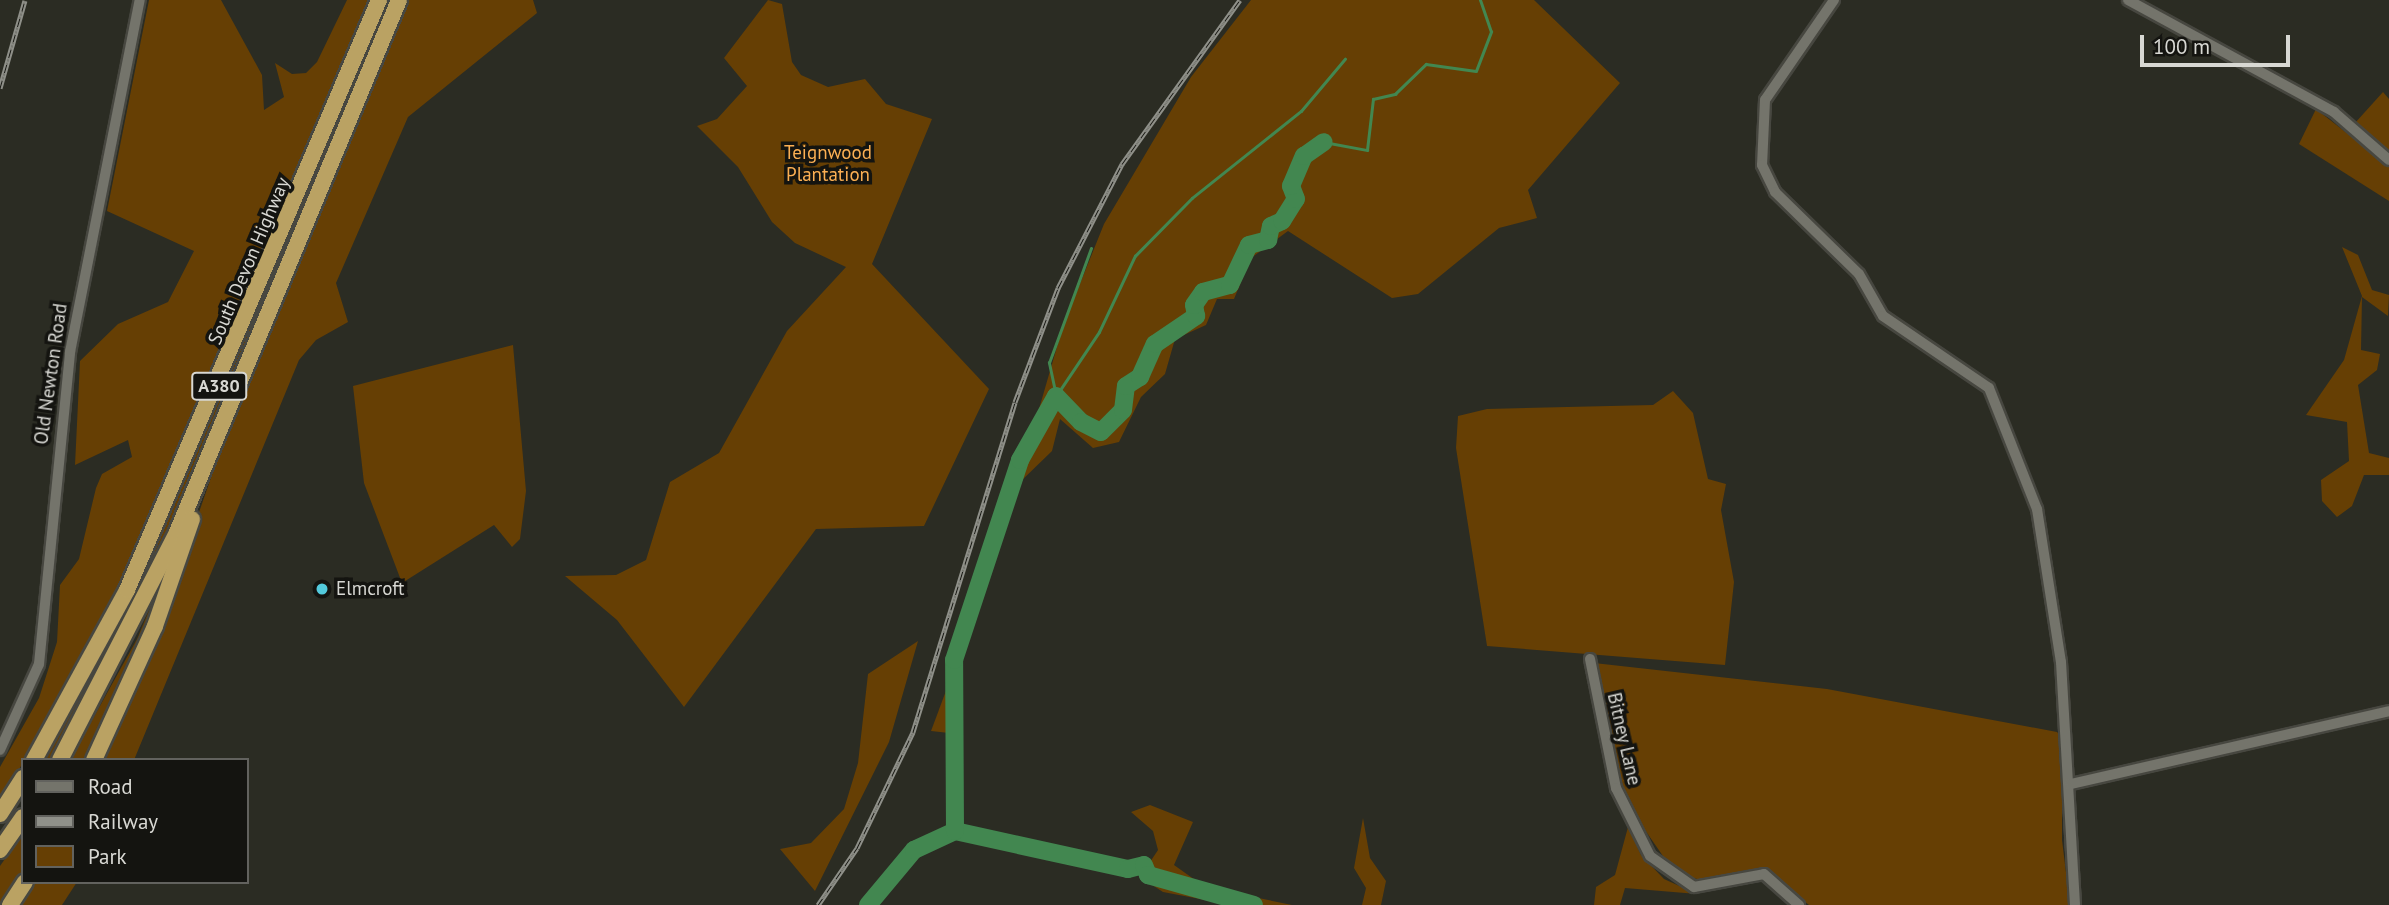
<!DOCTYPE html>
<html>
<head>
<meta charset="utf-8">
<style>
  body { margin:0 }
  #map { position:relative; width:2389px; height:905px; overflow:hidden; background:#2b2c23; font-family:"PT Sans",sans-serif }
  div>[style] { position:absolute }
  .green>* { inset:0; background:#663f04 }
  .stream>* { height:2.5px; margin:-1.25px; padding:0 1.25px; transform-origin:1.25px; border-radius:1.25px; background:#428750 }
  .river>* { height:18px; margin:-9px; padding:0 9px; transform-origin:9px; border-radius:9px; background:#428750 }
  .roads { filter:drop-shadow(2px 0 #474740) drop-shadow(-2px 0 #474740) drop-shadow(0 2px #474740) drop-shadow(0 -2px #474740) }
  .minor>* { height:10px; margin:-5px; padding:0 5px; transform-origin:5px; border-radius:5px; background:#74746b }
  .trunk>* { height:16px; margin:-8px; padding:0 8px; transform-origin:8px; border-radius:8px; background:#baa263 }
  .rail>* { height:5px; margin-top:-2.5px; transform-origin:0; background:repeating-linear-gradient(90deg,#141410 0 8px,#8f9089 0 16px); box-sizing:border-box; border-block:2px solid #8f9089 }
  .dots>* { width:19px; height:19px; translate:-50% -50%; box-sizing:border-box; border:4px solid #141410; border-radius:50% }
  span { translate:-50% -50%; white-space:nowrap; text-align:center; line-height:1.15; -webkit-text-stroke:7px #141410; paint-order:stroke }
  .shield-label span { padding:2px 5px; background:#141410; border:2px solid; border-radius:5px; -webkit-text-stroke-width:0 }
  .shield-label { font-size:18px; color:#d8d8d3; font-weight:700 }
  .park-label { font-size:19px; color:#fbaf53 }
  .street-label { font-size:19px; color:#d8d8d3 }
  .poi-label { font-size:19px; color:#d8d8d3 }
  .left { translate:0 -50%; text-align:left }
  .legend { position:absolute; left:21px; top:758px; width:228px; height:126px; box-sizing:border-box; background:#141410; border:2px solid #62625e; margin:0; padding:9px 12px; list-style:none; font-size:21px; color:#d8d8d3 }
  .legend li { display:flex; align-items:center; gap:14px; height:35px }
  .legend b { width:35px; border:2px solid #62625e }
  .scale { position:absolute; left:2140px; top:35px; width:150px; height:32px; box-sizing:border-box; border:4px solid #d8d8d3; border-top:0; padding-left:9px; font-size:21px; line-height:24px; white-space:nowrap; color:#d8d8d3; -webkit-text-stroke:5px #141410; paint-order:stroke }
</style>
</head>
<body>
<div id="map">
  <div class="green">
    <i style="clip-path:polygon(149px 0,221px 0,262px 75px,264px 110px,284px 97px,275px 63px,292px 74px,306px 73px,317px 62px,347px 0,373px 0,135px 559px,0 804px,0 767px,39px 698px,57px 642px,60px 585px,79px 559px,96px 488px,102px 474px,132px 457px,128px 440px,75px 465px,80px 361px,118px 324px,168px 302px,194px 251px,107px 211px)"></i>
    <i style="clip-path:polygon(385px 0,244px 353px,135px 606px,56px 760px,41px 760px,129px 602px,180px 492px)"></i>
    <i style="clip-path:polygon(402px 0,533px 0,537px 13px,408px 117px,336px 283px,348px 322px,316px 340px,299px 360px,134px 760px,100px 760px,168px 602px,225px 437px)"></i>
    <i style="clip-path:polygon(768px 0,782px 4px,792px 62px,801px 75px,828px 87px,865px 79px,886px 104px,932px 119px,872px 264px,989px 389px,924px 526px,816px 529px,684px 707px,617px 620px,565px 576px,616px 575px,646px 560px,670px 482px,719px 453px,787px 331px,846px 267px,795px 243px,772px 222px,738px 167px,697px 126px,717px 119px,747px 86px,724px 58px)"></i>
    <i style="clip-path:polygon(1251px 0,1534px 0,1620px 83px,1528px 190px,1537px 218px,1499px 228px,1418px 294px,1392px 298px,1288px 231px,1251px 258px,1234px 299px,1217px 299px,1206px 325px,1175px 339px,1165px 374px,1141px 397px,1119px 442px,1093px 448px,1060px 419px,1052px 451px,1017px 485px,1063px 326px,1104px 224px,1191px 77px)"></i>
    <i style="clip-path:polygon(2383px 92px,2389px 99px,2389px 153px,2355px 123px)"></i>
    <i style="clip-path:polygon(2316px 109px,2389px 166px,2389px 201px,2299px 144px)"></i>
    <i style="clip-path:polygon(2342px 247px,2358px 255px,2372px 290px,2389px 295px,2388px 316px,2362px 297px,2361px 350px,2380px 354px,2377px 370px,2358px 385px,2369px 453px,2389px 458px,2389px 475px,2364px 475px,2352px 506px,2337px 517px,2322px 501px,2321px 480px,2349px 461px,2347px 422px,2306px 415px,2344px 360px,2362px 296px)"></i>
    <i style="clip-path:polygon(513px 345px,526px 491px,520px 539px,512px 547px,494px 525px,402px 583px,364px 483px,353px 386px)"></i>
    <i style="clip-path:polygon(1673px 391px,1693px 413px,1708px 479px,1726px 484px,1721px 510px,1734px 582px,1725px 665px,1487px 646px,1456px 448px,1458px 416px,1487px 409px,1653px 405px)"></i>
    <i style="clip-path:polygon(167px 567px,172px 569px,88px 760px,70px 760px,137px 639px)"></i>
    <i style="clip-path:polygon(918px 641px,889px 742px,815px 891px,780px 849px,811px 843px,844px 809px,858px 763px,868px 674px)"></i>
    <i style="clip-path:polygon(962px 648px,958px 734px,931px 731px)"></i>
    <i style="clip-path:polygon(1594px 663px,1827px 689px,2057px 732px,2062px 738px,2062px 840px,2070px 905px,1809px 905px,1767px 872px,1746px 870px,1707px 882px,1674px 872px,1627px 804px)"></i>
    <i style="clip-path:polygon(1150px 805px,1193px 822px,1174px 865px,1205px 887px,1292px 905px,1232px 905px,1163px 892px,1140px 877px,1158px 850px,1153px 831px,1131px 812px)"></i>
    <i style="clip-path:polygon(1363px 818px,1370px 858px,1386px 881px,1381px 905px,1362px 905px,1366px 888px,1354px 868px)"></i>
    <i style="clip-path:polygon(1628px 827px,1641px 855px,1664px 879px,1697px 894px,1625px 888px,1620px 905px,1594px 905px,1596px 887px,1615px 875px)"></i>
    <i style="clip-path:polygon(23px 833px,23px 874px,0 905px,0 866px)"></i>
    <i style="clip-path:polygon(32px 882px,77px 882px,62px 905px,18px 905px)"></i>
  </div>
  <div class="stream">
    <i style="left:1324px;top:142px;width:44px;rotate:10.5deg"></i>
    <i style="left:1367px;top:150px;width:51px;rotate:-83.3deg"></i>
    <i style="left:1373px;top:99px;width:23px;rotate:-13deg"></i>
    <i style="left:1395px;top:94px;width:43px;rotate:-44.1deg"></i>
    <i style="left:1426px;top:64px;width:50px;rotate:8deg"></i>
    <i style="left:1476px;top:71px;width:42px;rotate:-69deg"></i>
    <i style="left:1491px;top:32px;width:34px;rotate:-109deg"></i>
    <i style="left:1056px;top:396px;width:77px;rotate:-56.1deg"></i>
    <i style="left:1099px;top:332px;width:84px;rotate:-64.7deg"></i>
    <i style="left:1135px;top:256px;width:81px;rotate:-45.5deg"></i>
    <i style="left:1192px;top:198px;width:139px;rotate:-38.6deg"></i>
    <i style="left:1301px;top:111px;width:68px;rotate:-49.8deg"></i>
    <i style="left:1056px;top:396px;width:34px;rotate:-102deg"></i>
    <i style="left:1049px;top:363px;width:122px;rotate:-69.9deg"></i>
  </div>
  <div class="river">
    <i style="left:955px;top:831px;width:177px;rotate:12.4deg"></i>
    <i style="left:1128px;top:869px;width:16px;rotate:-14deg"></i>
    <i style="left:1144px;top:865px;width:11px;rotate:68deg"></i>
    <i style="left:1148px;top:875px;width:110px;rotate:15.8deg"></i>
    <i style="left:868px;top:905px;width:72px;rotate:-50.1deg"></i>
    <i style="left:914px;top:850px;width:45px;rotate:-24.9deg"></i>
    <i style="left:955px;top:831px;width:171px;rotate:-90.3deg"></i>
    <i style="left:954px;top:660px;width:211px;rotate:-71.7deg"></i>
    <i style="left:1020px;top:460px;width:73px;rotate:-60.6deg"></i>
    <i style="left:1056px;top:396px;width:36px;rotate:46deg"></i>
    <i style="left:1081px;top:422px;width:22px;rotate:27deg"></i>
    <i style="left:1101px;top:432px;width:31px;rotate:-45deg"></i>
    <i style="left:1123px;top:410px;width:24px;rotate:-83deg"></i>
    <i style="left:1126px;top:386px;width:17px;rotate:-33deg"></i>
    <i style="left:1140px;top:377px;width:36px;rotate:-66deg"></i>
    <i style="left:1155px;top:344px;width:50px;rotate:-34.3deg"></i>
    <i style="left:1196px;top:316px;width:11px;rotate:-100deg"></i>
    <i style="left:1194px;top:305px;width:16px;rotate:-55deg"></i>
    <i style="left:1203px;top:292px;width:28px;rotate:-15deg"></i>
    <i style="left:1230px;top:285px;width:44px;rotate:-64.6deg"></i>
    <i style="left:1249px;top:245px;width:20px;rotate:-15deg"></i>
    <i style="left:1268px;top:240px;width:14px;rotate:-78deg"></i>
    <i style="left:1271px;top:226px;width:12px;rotate:-24deg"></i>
    <i style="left:1282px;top:221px;width:26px;rotate:-58deg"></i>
    <i style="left:1296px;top:199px;width:14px;rotate:-111deg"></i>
    <i style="left:1291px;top:186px;width:33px;rotate:-67deg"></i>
    <i style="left:1304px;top:156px;width:24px;rotate:-35deg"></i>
  </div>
  <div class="roads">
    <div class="minor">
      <i style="left:1834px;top:0;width:121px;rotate:124.6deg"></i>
      <i style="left:1765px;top:100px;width:65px;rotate:92.6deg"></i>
      <i style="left:1762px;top:165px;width:30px;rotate:64deg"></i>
      <i style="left:1775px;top:192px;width:117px;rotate:44.3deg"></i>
      <i style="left:1859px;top:274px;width:48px;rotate:60.3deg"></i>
      <i style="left:1883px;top:316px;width:128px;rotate:34.2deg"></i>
      <i style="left:1989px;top:388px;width:130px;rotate:68.4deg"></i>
      <i style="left:2037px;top:509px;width:155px;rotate:81.1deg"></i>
      <i style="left:2061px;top:662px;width:243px;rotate:86.7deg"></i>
      <i style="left:2128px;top:0;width:234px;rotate:28.5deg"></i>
      <i style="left:2334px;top:112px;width:73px;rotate:41.1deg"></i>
      <i style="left:1590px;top:659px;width:132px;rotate:78.6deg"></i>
      <i style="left:1616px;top:788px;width:76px;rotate:63.4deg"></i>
      <i style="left:1650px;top:856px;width:54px;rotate:35.2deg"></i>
      <i style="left:1694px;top:887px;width:71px;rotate:-10.5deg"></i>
      <i style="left:1764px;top:874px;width:47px;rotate:41.5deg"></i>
      <i style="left:0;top:750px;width:94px;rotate:-65.6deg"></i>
      <i style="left:39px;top:664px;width:314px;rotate:-84.3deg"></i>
      <i style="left:70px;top:352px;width:359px;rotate:-78.8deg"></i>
      <i style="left:2071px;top:784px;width:326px;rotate:-12.9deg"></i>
    </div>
    <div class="trunk">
      <i style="left:34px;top:760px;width:194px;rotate:-61.3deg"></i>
      <i style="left:127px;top:590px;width:642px;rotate:-66.87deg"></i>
      <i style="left:60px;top:760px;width:256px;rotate:-62.8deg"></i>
      <i style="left:177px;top:532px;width:576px;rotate:-67.35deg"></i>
      <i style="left:94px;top:760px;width:147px;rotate:-65.5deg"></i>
      <i style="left:155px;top:626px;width:113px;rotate:-70.9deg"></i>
      <i style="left:0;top:814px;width:43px;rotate:-57.4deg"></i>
      <i style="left:0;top:850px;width:40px;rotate:-55.1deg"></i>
      <i style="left:10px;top:905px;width:27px;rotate:-57deg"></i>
    </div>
  </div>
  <div class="rail">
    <i style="left:0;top:88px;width:91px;rotate:-74.1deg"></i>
    <i style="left:818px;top:905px;width:69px;rotate:-55.6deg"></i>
    <i style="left:857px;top:848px;width:129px;rotate:-64.2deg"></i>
    <i style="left:913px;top:732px;width:345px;rotate:-72.8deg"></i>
    <i style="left:1015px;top:402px;width:122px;rotate:-69.3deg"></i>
    <i style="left:1058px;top:288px;width:140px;rotate:-62.7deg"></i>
    <i style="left:1122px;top:164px;width:202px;rotate:-54.3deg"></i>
  </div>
  <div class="dots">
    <i style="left:322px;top:589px;background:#53cadc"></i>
  </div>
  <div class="shield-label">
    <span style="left:219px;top:386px">A380</span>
  </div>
  <div class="park-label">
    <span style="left:828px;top:164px">Teignwood<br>Plantation</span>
  </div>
  <div class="street-label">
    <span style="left:249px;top:261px;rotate:-67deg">South Devon Highway</span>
    <span style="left:51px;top:374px;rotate:-82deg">Old Newton Road</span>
    <span style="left:1624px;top:739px;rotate:77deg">Bitney Lane</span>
  </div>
  <div class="poi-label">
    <span class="left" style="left:336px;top:589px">Elmcroft</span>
  </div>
  <ul class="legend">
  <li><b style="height:9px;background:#74746b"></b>Road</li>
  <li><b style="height:9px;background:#8f9089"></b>Railway</li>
  <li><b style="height:19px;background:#663f04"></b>Park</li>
  </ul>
  <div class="scale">100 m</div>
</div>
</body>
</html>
